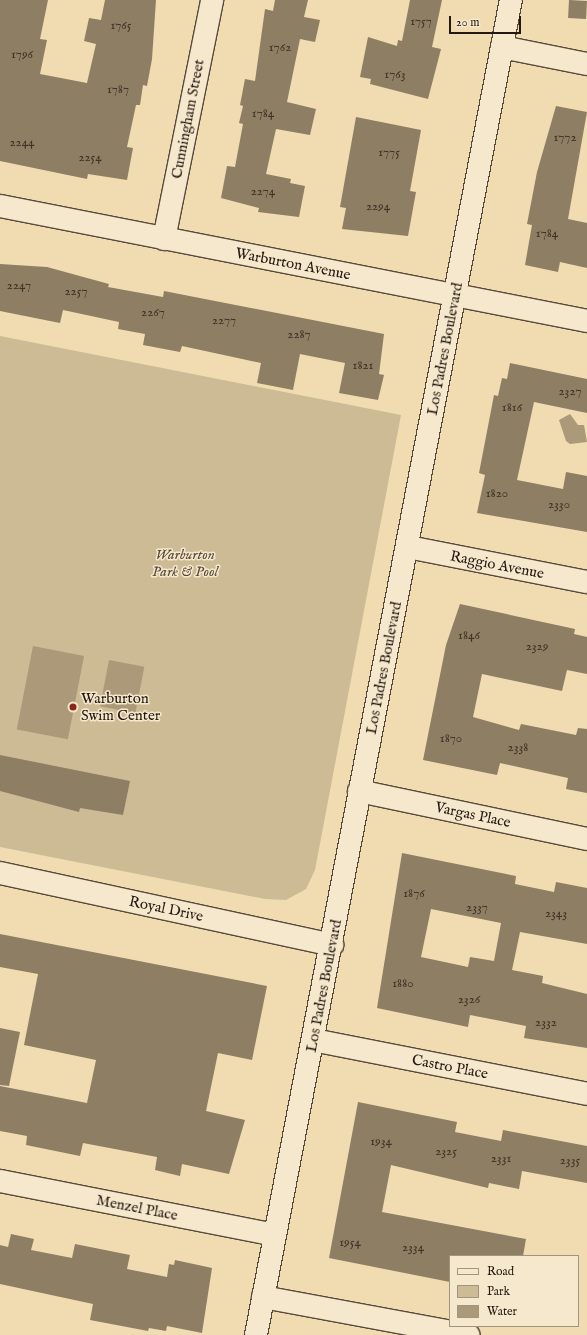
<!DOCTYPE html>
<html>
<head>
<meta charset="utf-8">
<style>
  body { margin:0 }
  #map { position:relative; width:587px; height:1335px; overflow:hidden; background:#f0dcb0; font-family:"IM FELL English",serif }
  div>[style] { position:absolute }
  .green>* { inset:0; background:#cdbb95 }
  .water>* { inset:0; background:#ab997a; transform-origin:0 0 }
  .building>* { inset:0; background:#8e7e64; transform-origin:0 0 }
  .roads { filter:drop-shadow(1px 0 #57493a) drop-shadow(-1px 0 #57493a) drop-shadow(0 1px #57493a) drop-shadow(0 -1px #57493a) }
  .street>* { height:22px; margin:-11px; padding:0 11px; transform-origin:11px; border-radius:11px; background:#f5e8cc }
  .secondary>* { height:22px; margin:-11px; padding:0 11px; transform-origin:11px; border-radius:11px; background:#f5e8cc }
  .dots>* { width:11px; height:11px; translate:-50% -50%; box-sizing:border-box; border:2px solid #f5e8cc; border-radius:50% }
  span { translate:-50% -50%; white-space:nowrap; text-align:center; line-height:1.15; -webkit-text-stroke:3px #f5e8cc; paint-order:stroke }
  .number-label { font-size:13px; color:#3e3226 }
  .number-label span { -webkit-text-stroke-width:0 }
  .street-label { font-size:15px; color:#241812 }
  .park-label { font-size:15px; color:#574939; font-style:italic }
  .poi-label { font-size:15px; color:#241812 }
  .left { translate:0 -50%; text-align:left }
  .legend { position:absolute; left:449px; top:1255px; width:130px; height:72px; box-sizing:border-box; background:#f5e8cc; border:1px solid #a19582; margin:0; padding:5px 7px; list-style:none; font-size:12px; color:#241812 }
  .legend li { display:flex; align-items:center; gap:8px; height:20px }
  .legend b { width:20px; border:1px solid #a19582 }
  .scale { position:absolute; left:449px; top:16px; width:72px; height:18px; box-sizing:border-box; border:2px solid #241812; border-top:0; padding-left:5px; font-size:12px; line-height:14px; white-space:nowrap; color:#241812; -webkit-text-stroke:3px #f5e8cc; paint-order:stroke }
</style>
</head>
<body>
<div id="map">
  <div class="green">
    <i style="clip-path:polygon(0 336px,401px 415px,315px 870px,306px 889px,286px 900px,265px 899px,0 847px)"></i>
  </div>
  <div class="water">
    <i style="clip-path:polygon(570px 414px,578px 425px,584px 425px,587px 442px,570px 444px,566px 441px,559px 420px)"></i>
    <i style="left:33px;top:646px;width:52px;height:85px;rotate:11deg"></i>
    <i style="left:109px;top:660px;width:36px;height:47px;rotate:11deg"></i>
  </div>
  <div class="building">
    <i style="clip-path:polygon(0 0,48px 0,40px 39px,47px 40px,40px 74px,87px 83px,96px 44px,84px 41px,89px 18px,101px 20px,105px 0,156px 0,152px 59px,147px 86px,143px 85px,140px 105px,136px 105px,127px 147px,133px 148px,127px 180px,88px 174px,87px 179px,0 161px)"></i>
    <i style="clip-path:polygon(275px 0,308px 0,304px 17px,320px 20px,315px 42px,300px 39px,287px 102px,316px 109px,310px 135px,276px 129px,266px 174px,291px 179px,290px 183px,305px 186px,299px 217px,258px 212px,259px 208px,221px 198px,227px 166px,235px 167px,243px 124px,239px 123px,243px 106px,240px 105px,245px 79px,255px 81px,265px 9px,273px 11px)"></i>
    <i style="clip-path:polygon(410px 0,442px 0,432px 47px,441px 49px,428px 99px,370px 84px,371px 79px,360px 77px,368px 37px,397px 46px,398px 40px,402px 41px)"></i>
    <i style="left:569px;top:0;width:18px;height:18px;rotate:3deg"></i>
    <i style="clip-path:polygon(556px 106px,587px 112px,568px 219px,587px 223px,587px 268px,560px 262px,558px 272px,525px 265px,532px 225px,527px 224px,537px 172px)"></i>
    <i style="clip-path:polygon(356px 117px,421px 130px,410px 191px,416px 192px,408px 236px,342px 229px,346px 208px,340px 207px)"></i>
    <i style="clip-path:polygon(0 264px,47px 267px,109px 284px,108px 287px,163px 297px,164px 291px,384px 334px,379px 374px,384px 375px,378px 400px,339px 393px,345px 363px,300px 354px,293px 390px,257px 383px,261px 363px,182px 346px,180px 352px,143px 345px,145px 334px,118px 329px,119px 322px,63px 310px,60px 323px,0 311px)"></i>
    <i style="clip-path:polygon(510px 363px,587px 379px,587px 413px,534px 402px,517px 480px,563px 489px,566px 472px,587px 476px,587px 532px,477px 513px,485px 475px,479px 473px,494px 395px,498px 396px,502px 378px,507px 379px)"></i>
    <i style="clip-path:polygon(460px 604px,575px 629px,574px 634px,587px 637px,587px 674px,567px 670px,562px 691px,482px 674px,473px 717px,519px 730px,521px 724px,576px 735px,578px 728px,587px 729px,587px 793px,566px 789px,568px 778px,500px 763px,497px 775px,423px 760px,446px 645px)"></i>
    <i style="clip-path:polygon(0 755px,130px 781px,123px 815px,80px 808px,79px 812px,0 791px)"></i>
    <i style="clip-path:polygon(evenodd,402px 853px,516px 876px,515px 884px,554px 892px,556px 882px,587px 888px,587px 944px,520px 932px,512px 970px,543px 976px,542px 983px,587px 994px,587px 1048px,524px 1038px,526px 1026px,470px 1015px,468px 1027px,377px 1008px,402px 853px,431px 909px,501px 923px,494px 961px,470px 957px,468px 967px,421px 957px,431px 909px)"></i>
    <i style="clip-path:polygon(0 934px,267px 986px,252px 1060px,218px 1053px,206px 1111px,245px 1120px,229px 1174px,182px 1164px,180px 1176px,155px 1170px,157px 1157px,83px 1143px,80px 1156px,26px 1145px,27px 1136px,0 1131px,0 1086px,87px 1103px,96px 1060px,24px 1045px,38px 974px,0 967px)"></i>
    <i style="clip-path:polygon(0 1028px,20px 1032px,9px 1086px,0 1085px)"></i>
    <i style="clip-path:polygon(358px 1102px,457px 1122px,455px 1132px,501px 1141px,503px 1130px,587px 1146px,587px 1183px,522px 1171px,519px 1189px,489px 1183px,488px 1188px,391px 1165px,382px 1212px,526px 1239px,523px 1256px,450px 1256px,450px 1282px,329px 1258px)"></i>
    <i style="clip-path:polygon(11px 1234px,34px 1239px,31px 1250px,72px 1258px,75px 1244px,130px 1255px,127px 1269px,167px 1277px,169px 1264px,174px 1265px,175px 1260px,212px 1268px,202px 1333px,167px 1326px,166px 1331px,149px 1328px,148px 1331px,90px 1320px,93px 1304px,0 1284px,0 1245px,8px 1247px)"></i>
  </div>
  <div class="roads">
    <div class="street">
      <i style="left:502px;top:47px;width:87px;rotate:11.3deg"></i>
      <i style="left:164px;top:239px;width:244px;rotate:-78.6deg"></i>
      <i style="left:455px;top:295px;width:135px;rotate:11.1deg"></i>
      <i style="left:408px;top:547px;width:182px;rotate:11.1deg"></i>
      <i style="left:359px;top:791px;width:233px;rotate:11.9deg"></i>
      <i style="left:0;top:873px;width:340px;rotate:12.2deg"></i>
      <i style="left:313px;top:1040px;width:279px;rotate:11.1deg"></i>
      <i style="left:0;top:1181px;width:280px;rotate:11.1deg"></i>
      <i style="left:263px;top:1297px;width:209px;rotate:10.5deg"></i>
    </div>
    <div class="secondary">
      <i style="left:0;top:206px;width:464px;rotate:11.1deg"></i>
      <i style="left:256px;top:1335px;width:1359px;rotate:-79.19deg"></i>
    </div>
  </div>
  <div class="dots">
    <i style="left:73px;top:707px;background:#8f2418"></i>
  </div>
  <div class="number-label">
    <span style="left:421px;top:22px">1757</span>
    <span style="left:121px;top:26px">1765</span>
    <span style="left:280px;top:48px">1762</span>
    <span style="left:22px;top:55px">1796</span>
    <span style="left:395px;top:75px">1763</span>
    <span style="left:118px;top:90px">1787</span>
    <span style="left:263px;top:114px">1784</span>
    <span style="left:565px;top:138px">1772</span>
    <span style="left:22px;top:143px">2244</span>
    <span style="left:389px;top:153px">1775</span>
    <span style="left:90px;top:158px">2254</span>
    <span style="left:263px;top:192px">2274</span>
    <span style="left:378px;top:207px">2294</span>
    <span style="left:547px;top:234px">1784</span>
    <span style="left:19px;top:286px">2247</span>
    <span style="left:76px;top:292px">2257</span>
    <span style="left:153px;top:313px">2267</span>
    <span style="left:224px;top:321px">2277</span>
    <span style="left:299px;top:335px">2287</span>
    <span style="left:363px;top:366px">1821</span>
    <span style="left:570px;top:392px">2327</span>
    <span style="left:512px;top:408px">1816</span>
    <span style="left:497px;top:494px">1820</span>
    <span style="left:559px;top:505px">2330</span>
    <span style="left:469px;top:636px">1846</span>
    <span style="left:537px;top:647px">2329</span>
    <span style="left:451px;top:739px">1870</span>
    <span style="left:518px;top:748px">2338</span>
    <span style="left:414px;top:894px">1876</span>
    <span style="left:477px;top:908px">2337</span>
    <span style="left:556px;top:914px">2343</span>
    <span style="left:403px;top:984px">1880</span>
    <span style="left:469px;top:1000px">2326</span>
    <span style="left:546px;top:1023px">2332</span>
    <span style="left:381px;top:1142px">1934</span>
    <span style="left:446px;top:1152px">2325</span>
    <span style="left:501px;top:1159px">2331</span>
    <span style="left:570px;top:1161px">2335</span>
    <span style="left:350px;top:1243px">1954</span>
    <span style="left:413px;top:1248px">2334</span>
  </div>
  <div class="street-label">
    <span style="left:188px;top:119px;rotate:-79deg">Cunningham Street</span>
    <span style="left:293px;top:264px;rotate:11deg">Warburton Avenue</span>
    <span style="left:445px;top:349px;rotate:-79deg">Los Padres Boulevard</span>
    <span style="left:497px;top:565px;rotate:11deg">Raggio Avenue</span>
    <span style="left:384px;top:668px;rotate:-79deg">Los Padres Boulevard</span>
    <span style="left:473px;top:815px;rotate:12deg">Vargas Place</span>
    <span style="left:166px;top:909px;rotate:12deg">Royal Drive</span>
    <span style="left:324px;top:986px;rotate:-79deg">Los Padres Boulevard</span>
    <span style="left:450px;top:1067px;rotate:11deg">Castro Place</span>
    <span style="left:137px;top:1208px;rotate:11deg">Menzel Place</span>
  </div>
  <div class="park-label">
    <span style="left:185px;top:563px">Warburton<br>Park &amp; Pool</span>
  </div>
  <div class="poi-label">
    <span class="left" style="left:81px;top:707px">Warburton<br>Swim Center</span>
  </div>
  <ul class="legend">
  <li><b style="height:5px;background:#f5e8cc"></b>Road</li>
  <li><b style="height:11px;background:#cdbb95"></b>Park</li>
  <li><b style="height:11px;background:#ab997a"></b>Water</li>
  </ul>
  <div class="scale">20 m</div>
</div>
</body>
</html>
